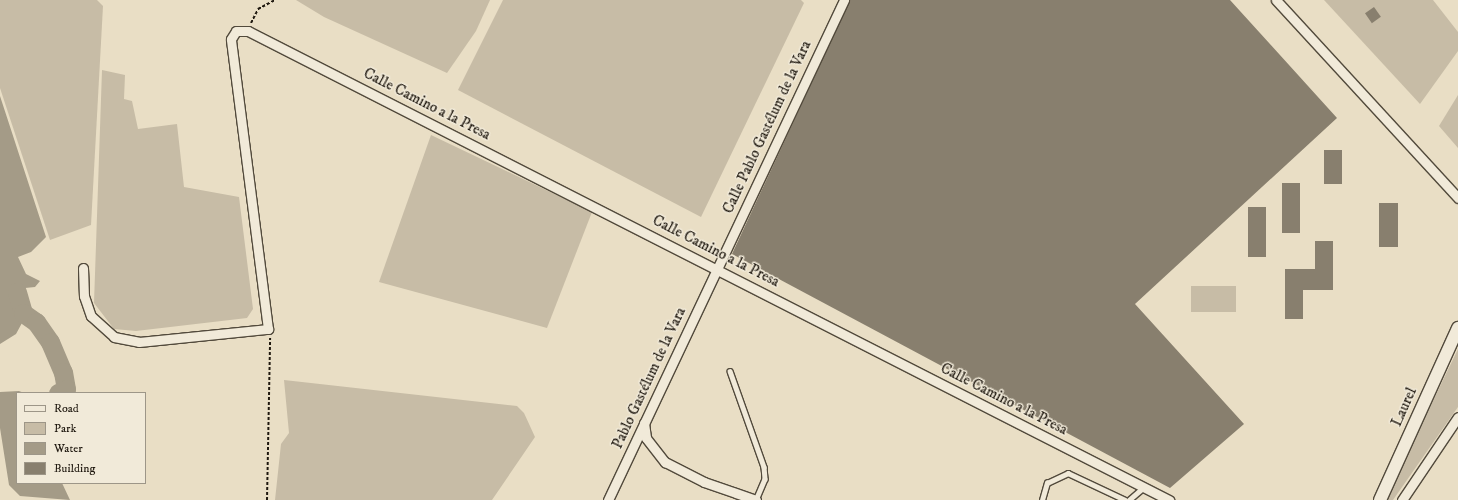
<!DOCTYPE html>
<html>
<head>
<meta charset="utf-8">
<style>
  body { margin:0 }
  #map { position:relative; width:1458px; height:500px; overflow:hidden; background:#e9dec5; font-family:"IM FELL DW Pica",serif }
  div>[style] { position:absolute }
  .green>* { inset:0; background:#c7bca6; transform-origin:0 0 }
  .water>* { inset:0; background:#a49b87 }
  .river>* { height:19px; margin:-9.5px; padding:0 9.5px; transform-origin:9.5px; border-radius:9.5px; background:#a49b87 }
  .building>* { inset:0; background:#887f6e; transform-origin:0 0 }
  .path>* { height:2px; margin-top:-1px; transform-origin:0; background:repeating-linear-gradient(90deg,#1f180f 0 3px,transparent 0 5px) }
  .roads { filter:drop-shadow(1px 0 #524a3c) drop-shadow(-1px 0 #524a3c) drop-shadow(0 1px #524a3c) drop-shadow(0 -1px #524a3c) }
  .lane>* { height:4.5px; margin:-2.25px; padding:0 2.25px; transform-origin:2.25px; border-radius:2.25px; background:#f1ead9 }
  .street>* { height:9px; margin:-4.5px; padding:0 4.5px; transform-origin:4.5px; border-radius:4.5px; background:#f1ead9 }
  .secondary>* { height:12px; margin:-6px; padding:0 6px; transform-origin:6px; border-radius:6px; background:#f1ead9 }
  span { translate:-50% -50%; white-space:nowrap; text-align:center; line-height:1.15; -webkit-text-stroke:3px #f1ead9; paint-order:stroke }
  .street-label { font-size:15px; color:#1f180f }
  .legend { position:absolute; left:16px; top:392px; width:130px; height:92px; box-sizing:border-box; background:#f1ead9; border:1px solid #9d9688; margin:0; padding:5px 7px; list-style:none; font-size:12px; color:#1f180f }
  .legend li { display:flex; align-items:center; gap:8px; height:20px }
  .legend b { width:20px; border:1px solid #9d9688 }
</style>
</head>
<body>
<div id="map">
  <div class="green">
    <i style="clip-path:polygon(0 0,97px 0,103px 6px,91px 225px,50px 240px,0 88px)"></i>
    <i style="clip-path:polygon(296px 0,490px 0,476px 31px,447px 73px,324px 17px)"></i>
    <i style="clip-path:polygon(503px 0,801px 0,804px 3px,701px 217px,458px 90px)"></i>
    <i style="clip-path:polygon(1324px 0,1433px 0,1458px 32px,1458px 51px,1420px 104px)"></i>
    <i style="clip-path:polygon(102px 70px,125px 75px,124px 99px,132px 101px,138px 129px,177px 124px,184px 187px,239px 197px,253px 309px,247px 318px,136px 331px,114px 329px,94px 303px)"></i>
    <i style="clip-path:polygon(1458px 95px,1458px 148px,1439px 126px)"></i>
    <i style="clip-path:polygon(431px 135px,592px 212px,547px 328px,379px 282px)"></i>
    <i style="left:1191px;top:286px;width:45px;height:26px"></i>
    <i style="clip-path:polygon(1458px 349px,1458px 407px,1393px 500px,1385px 500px)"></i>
    <i style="clip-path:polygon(284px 380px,517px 406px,524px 413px,535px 437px,492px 500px,275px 500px,281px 444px,289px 433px)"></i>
  </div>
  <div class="water">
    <i style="clip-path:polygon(0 96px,46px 237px,31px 252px,18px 257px,26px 274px,40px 281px,35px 287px,25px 288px,29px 310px,16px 334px,0 344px)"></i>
    <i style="clip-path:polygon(19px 391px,24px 393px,17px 393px,17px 483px,62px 483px,70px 500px,20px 496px,9px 485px,0 428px,0 392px)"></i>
  </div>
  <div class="river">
    <i style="left:17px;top:292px;width:22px;rotate:74deg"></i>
    <i style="left:23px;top:313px;width:16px;rotate:35deg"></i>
    <i style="left:36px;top:322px;width:24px;rotate:55deg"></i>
    <i style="left:50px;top:342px;width:33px;rotate:67deg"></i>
    <i style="left:63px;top:372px;width:17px;rotate:80deg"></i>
    <i style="left:66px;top:389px;width:9px;rotate:153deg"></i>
  </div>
  <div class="building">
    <i style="clip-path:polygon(850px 0,1230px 0,1337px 118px,1135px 304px,1244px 424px,1170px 488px,732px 254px)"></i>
    <i style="left:1374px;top:7px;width:12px;height:11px;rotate:55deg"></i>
    <i style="left:1324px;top:150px;width:18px;height:34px"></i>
    <i style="left:1282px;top:183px;width:18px;height:50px"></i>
    <i style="left:1379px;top:203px;width:19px;height:44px"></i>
    <i style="left:1248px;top:207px;width:18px;height:50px"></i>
    <i style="clip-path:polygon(1315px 241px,1333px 241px,1333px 290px,1303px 290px,1303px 319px,1285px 319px,1285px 269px,1315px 269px)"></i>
  </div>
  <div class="path">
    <i style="left:251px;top:23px;width:16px;rotate:-63deg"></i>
    <i style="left:258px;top:9px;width:19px;rotate:-28deg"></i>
    <i style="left:267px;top:500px;width:162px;rotate:-88.9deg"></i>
  </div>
  <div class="roads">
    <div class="lane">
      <i style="left:730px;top:371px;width:102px;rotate:70.5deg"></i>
      <i style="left:764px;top:467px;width:12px;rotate:85deg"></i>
      <i style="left:765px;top:479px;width:23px;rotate:113deg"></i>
      <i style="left:1042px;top:500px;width:18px;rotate:-74deg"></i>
      <i style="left:1047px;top:483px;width:23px;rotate:-25deg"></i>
      <i style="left:1068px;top:473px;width:63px;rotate:25.3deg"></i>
      <i style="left:1129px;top:500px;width:20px;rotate:-41deg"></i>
    </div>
    <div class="street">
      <i style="left:1276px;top:0;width:269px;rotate:47.4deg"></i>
      <i style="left:83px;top:268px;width:28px;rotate:88deg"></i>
      <i style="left:84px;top:296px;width:21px;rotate:71deg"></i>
      <i style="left:91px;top:316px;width:31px;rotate:42deg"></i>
      <i style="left:114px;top:337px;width:25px;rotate:11deg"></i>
      <i style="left:139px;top:342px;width:130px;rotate:-5.8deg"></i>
      <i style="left:268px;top:329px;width:292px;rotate:-97.3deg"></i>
      <i style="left:231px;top:39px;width:9px;rotate:-58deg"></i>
      <i style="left:236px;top:31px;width:12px"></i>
      <i style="left:248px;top:31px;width:1034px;rotate:26.99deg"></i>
      <i style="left:644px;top:423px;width:15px;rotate:82deg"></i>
      <i style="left:646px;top:438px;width:31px;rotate:52deg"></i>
      <i style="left:665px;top:462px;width:44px;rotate:27.1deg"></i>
      <i style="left:704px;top:482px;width:55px;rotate:19.1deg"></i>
      <i style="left:608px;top:500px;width:553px;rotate:-64.73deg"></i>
      <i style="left:1402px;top:500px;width:100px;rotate:-56deg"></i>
    </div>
    <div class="secondary">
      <i style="left:1380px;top:500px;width:189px;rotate:-65.6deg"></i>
    </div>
  </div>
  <div class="street-label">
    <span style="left:427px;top:104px;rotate:27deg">Calle Camino a la Presa</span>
    <span style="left:767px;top:127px;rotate:-65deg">Calle Pablo Gastélum de la Vara</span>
    <span style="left:716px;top:251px;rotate:27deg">Calle Camino a la Presa</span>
    <span style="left:649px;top:378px;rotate:-65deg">Pablo Gastélum de la Vara</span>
    <span style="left:1004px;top:399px;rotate:27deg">Calle Camino a la Presa</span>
    <span style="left:1404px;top:407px;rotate:-66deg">Laurel</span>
  </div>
  <ul class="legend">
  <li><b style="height:5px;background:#f1ead9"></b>Road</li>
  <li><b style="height:11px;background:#c7bca6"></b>Park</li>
  <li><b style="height:11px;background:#a49b87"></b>Water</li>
  <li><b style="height:11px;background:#887f6e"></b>Building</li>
  </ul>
</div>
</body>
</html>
